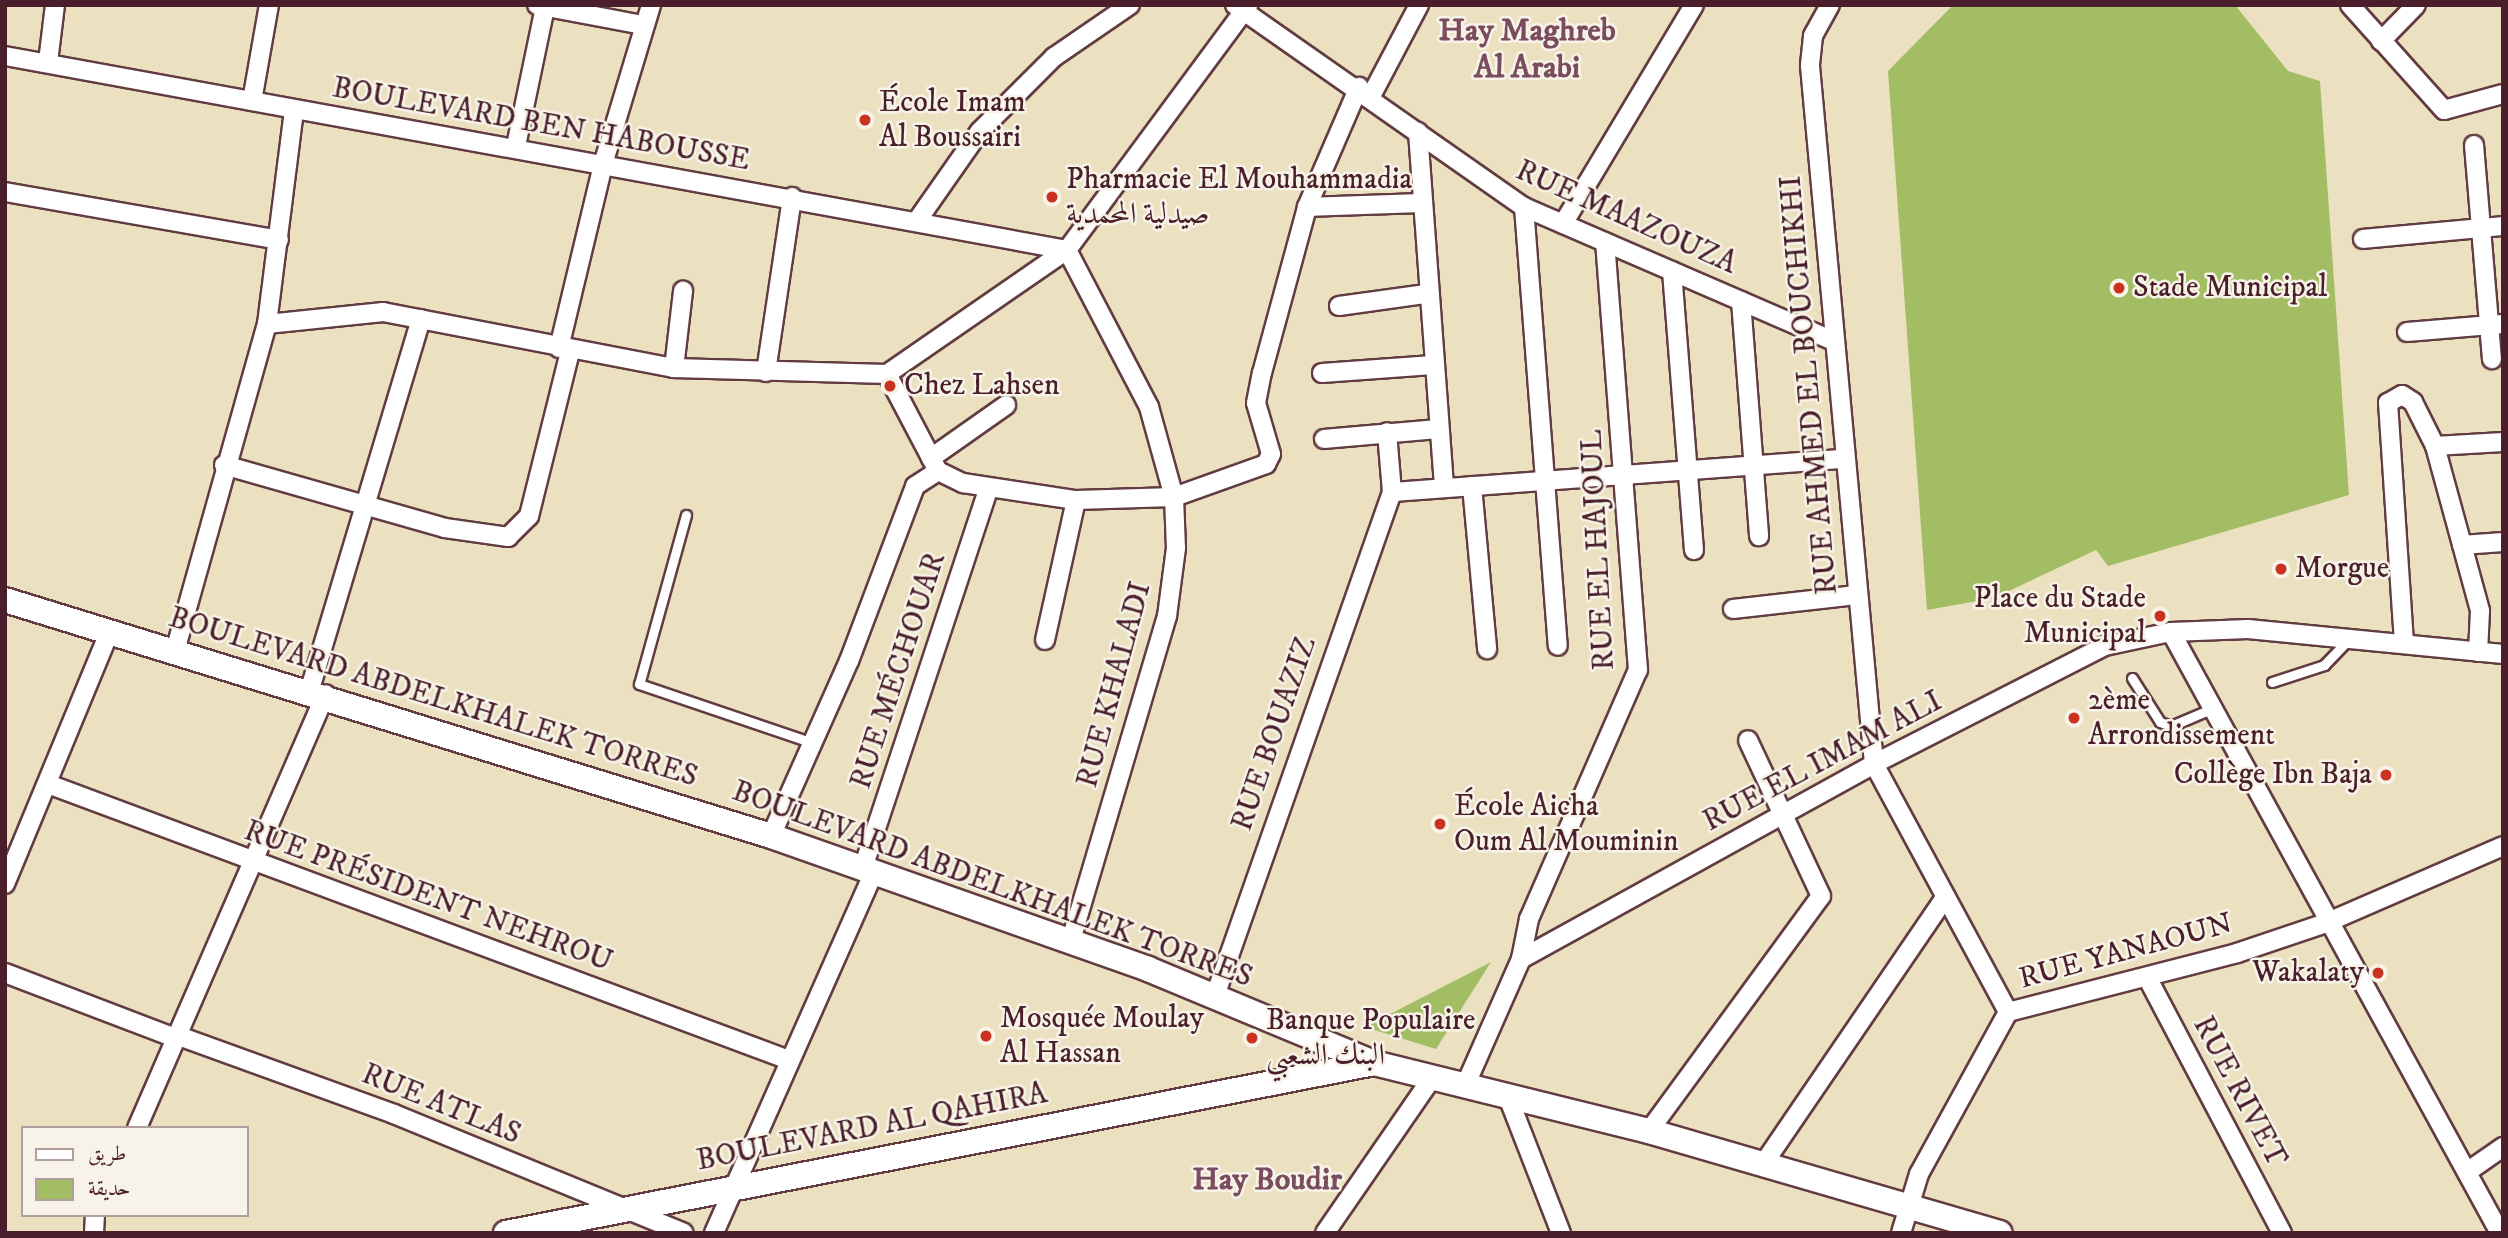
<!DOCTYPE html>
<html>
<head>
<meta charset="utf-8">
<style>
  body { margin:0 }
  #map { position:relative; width:2508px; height:1238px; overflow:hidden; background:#ebe1c0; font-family:"IM FELL DW Pica",Amiri,serif }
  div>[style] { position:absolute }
  .green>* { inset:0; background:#a3bd64 }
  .roads { filter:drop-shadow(2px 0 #623c41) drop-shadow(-2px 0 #623c41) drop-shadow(0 2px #623c41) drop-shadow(0 -2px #623c41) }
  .lane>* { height:9px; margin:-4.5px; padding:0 4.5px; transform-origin:4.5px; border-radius:4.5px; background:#fff }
  .street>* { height:18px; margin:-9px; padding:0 9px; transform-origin:9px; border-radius:9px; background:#fff }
  .secondary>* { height:24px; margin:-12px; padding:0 12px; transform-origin:12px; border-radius:12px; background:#fff }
  .dots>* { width:19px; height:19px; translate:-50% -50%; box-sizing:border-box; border:4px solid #f7f3e8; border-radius:50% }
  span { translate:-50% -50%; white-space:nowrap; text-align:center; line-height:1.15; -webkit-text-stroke:5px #f7f3e8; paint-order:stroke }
  .poi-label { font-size:30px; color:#4a1f2b }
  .left { translate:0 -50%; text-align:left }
  .right { translate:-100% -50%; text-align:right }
  .street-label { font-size:30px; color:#4a1f2b }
  .neighbourhood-label { font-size:32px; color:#7a4d5e; font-weight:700 }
  .frame { position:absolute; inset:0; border:7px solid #4a1f2b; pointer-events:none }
  .legend { position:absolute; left:21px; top:1126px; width:228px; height:91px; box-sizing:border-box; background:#f7f3e8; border:2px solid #b29e9c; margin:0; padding:9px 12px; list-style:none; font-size:21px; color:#4a1f2b }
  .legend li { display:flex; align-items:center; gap:14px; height:35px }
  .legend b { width:35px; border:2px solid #b29e9c }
</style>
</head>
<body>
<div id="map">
  <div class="green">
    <i style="clip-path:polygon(1953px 5px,2235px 5px,2288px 71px,2320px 81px,2349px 495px,2108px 566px,2096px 550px,1994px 598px,1927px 610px,1888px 71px)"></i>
    <i style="clip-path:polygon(1491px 962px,1436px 1049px,1365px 1027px)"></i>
  </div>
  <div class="roads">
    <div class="lane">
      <i style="left:686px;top:515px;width:175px;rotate:105.5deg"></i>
      <i style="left:639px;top:684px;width:184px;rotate:18.7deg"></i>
      <i style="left:2132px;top:678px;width:52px;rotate:57.5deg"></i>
      <i style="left:2160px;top:722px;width:12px;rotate:20deg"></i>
      <i style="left:2171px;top:726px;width:43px;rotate:-23deg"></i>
      <i style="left:2272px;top:682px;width:55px;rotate:-18.1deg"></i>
      <i style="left:2324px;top:665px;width:37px;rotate:-46deg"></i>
    </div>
    <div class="street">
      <i style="left:537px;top:5px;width:108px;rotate:10.7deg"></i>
      <i style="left:1235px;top:5px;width:353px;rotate:35deg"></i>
      <i style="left:1524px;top:207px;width:337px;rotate:23.4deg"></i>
      <i style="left:1830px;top:5px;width:35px;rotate:119deg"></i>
      <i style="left:1813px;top:36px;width:30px;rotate:96deg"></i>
      <i style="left:1810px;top:66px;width:701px;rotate:84.76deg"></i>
      <i style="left:1874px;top:764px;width:282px;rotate:61.6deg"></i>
      <i style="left:2350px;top:5px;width:141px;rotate:48.2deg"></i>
      <i style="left:2444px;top:110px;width:61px;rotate:-15.2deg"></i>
      <i style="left:2381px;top:41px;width:50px;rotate:-45.8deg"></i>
      <i style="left:5px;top:56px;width:1080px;rotate:10.35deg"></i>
      <i style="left:48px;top:62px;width:57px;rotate:-83deg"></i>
      <i style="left:1371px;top:96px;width:103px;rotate:-62.2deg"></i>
      <i style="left:252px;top:101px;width:97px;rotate:-80deg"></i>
      <i style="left:1418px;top:132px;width:357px;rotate:85.8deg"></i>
      <i style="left:2474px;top:145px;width:215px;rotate:85.2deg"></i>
      <i style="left:516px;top:146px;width:142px;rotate:-78.2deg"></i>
      <i style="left:5px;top:192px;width:278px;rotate:9.9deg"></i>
      <i style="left:1307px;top:207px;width:113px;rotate:-2deg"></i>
      <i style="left:1524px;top:207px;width:440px;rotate:85.6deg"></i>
      <i style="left:919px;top:218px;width:106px;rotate:-55deg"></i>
      <i style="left:980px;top:131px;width:105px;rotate:-45deg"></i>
      <i style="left:1054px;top:57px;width:92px;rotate:-34.4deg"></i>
      <i style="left:1563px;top:224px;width:255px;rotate:-59.1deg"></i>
      <i style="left:2363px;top:239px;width:141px;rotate:-5.3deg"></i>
      <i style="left:1067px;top:250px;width:177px;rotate:62.4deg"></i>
      <i style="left:1149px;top:407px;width:93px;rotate:74.5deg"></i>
      <i style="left:1174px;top:497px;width:51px;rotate:87.8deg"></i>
      <i style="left:1176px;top:548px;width:69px;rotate:97.5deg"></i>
      <i style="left:1167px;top:616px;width:342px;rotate:106.5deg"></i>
      <i style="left:1672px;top:271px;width:280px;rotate:85.5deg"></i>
      <i style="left:1741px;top:301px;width:236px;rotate:85.6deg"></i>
      <i style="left:1339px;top:306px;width:88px;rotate:-7.9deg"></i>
      <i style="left:267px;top:324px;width:117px;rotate:-5.9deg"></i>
      <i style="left:383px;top:312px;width:296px;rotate:10.9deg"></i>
      <i style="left:674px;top:368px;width:213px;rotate:1.6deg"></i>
      <i style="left:887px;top:374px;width:219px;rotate:-34.6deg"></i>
      <i style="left:1067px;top:250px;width:305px;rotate:-53.5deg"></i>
      <i style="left:2407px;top:332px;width:96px;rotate:-4.8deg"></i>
      <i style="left:559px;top:348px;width:192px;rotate:-76.5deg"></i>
      <i style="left:604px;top:161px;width:163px;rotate:-73.2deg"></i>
      <i style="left:674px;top:368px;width:78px;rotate:-83.3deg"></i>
      <i style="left:766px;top:372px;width:177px;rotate:-81.5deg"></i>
      <i style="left:1322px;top:373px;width:111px;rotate:-4.1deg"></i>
      <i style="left:887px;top:374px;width:110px;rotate:62.3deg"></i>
      <i style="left:938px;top:471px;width:28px;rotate:26deg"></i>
      <i style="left:963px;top:483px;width:114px;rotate:8.6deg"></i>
      <i style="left:1076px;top:500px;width:98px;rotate:-1.8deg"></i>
      <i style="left:1174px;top:497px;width:98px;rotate:-19.7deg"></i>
      <i style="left:1266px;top:464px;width:11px;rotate:-63deg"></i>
      <i style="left:1271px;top:454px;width:53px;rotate:-106.4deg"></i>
      <i style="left:1256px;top:403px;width:31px;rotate:-79deg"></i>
      <i style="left:1262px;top:373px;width:172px;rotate:-74.8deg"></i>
      <i style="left:1307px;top:207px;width:131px;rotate:-66.6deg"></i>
      <i style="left:1324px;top:439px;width:114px;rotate:-5deg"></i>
      <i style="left:2435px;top:446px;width:68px;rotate:-3.4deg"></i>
      <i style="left:931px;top:458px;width:92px;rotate:-35.2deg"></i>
      <i style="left:224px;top:465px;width:230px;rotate:15.9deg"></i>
      <i style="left:445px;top:528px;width:64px;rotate:8.1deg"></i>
      <i style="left:508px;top:537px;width:30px;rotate:-45deg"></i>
      <i style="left:529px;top:516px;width:170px;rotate:-76deg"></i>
      <i style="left:1472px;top:486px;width:164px;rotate:84.7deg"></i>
      <i style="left:1392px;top:492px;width:451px;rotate:-4.2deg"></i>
      <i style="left:2462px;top:545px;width:41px;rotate:-4.2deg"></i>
      <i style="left:1733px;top:609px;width:124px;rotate:-6.5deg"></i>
      <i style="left:2171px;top:632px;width:685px;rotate:61.3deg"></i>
      <i style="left:1045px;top:640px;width:143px;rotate:-77.5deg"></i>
      <i style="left:2404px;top:643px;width:241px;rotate:-93.8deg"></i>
      <i style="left:2388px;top:403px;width:16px;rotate:-30deg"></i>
      <i style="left:2402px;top:395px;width:13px;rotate:32deg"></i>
      <i style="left:2413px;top:402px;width:49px;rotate:63.4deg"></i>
      <i style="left:2435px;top:446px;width:171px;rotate:74.7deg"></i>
      <i style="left:2480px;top:611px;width:41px;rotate:92.8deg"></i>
      <i style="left:175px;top:651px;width:340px;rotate:-74.3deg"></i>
      <i style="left:267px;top:324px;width:215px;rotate:-82.8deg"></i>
      <i style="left:310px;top:689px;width:386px;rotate:-73.3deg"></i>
      <i style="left:48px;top:784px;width:791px;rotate:20.43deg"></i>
      <i style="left:771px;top:836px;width:192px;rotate:-66deg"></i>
      <i style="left:849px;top:661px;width:187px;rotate:-69.3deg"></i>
      <i style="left:915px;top:486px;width:27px;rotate:-33deg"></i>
      <i style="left:862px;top:871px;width:404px;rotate:-71.7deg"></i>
      <i style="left:5px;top:884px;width:274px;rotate:-67.5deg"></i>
      <i style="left:1521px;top:959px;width:403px;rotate:-28.9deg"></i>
      <i style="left:1874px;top:764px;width:259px;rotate:-27.1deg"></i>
      <i style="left:2105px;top:646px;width:67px;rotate:-12deg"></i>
      <i style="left:2171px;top:632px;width:77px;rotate:-2.2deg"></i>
      <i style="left:2248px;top:629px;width:256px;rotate:5.6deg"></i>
      <i style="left:5px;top:973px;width:182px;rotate:20.9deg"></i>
      <i style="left:2147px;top:977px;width:289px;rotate:62.2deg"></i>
      <i style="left:1215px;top:996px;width:534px;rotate:-70.65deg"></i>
      <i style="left:1392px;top:492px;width:60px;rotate:-94.8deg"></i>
      <i style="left:2008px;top:1012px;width:236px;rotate:-14.4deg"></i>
      <i style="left:2237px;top:953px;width:94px;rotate:-18.6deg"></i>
      <i style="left:2326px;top:923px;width:193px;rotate:-23.5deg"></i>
      <i style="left:176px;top:1035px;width:232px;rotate:19.9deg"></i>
      <i style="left:394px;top:1114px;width:313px;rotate:22.3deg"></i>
      <i style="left:1465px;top:1086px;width:139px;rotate:-66.2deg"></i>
      <i style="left:1521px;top:959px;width:41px;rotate:-78.7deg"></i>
      <i style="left:1529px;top:919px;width:272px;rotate:-66.4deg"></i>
      <i style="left:1638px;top:670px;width:429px;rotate:-94.4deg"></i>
      <i style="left:1508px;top:1097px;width:146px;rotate:68.7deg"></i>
      <i style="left:137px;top:1128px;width:473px;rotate:-66.5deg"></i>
      <i style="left:1649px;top:1131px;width:291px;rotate:-53.8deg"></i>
      <i style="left:1821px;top:896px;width:172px;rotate:-115.1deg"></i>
      <i style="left:1764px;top:1163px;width:321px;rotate:-55.7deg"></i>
      <i style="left:2467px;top:1172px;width:44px;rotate:-34.8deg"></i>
      <i style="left:94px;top:1233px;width:18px;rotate:-87deg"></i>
      <i style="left:714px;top:1233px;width:392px;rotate:-66.1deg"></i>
      <i style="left:1325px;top:1233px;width:188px;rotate:-55.4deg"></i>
      <i style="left:1901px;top:1233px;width:62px;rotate:-73deg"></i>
      <i style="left:1919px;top:1174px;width:185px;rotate:-61.2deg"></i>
    </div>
    <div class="secondary">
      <i style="left:5px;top:600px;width:802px;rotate:17.12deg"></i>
      <i style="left:771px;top:836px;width:400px;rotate:19.4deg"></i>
      <i style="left:1148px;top:969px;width:245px;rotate:22.6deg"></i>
      <i style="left:1374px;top:1063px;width:283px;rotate:13.9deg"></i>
      <i style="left:1649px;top:1131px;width:365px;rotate:16.2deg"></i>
      <i style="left:506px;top:1233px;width:884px;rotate:-11.08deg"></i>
    </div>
  </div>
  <div class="dots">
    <i style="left:865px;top:120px;background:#c8321e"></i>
    <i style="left:1052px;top:197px;background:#c8321e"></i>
    <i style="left:2119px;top:288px;background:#c8321e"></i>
    <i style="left:890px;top:386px;background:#c8321e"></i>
    <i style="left:2281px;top:569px;background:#c8321e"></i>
    <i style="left:2160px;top:616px;background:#c8321e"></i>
    <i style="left:2074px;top:718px;background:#c8321e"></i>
    <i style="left:2386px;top:775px;background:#c8321e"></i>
    <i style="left:1440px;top:824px;background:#c8321e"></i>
    <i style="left:2378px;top:973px;background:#c8321e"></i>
    <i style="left:986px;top:1036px;background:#c8321e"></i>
    <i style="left:1252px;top:1038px;background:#c8321e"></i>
  </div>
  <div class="poi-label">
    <span class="left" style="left:879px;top:120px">École Imam<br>Al Boussairi</span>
    <span class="left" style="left:1066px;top:197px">Pharmacie El Mouhammadia<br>صيدلية المحمدية</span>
    <span class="left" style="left:2133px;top:288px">Stade Municipal</span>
    <span class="left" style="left:904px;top:386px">Chez Lahsen</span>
    <span class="left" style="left:2295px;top:569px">Morgue</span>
    <span class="right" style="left:2146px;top:616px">Place du Stade<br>Municipal</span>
    <span class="left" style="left:2088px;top:718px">2ème<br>Arrondissement</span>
    <span class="right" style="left:2372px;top:775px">Collège Ibn Baja</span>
    <span class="left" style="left:1454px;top:824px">École Aicha<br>Oum Al Mouminin</span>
    <span class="right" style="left:2364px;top:973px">Wakalaty</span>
    <span class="left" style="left:1000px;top:1036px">Mosquée Moulay<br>Al Hassan</span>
    <span class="left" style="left:1266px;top:1038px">Banque Populaire<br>البنك الشعبي</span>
  </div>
  <div class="street-label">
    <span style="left:541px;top:125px;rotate:10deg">BOULEVARD BEN HABOUSSE</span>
    <span style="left:1626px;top:218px;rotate:24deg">RUE MAAZOUZA</span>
    <span style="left:1810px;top:385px;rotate:-95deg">RUE AHMED EL BOUCHIKHI</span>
    <span style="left:1599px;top:550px;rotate:-93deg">RUE EL HAJOUL</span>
    <span style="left:899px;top:671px;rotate:-72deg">RUE MÉCHOUAR</span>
    <span style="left:1115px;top:685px;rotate:-75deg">RUE KHALADI</span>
    <span style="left:433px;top:698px;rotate:17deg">BOULEVARD ABDELKHALEK TORRES</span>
    <span style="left:1275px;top:734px;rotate:-71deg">RUE BOUAZIZ</span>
    <span style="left:1823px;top:762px;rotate:-28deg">RUE EL IMAM ALI</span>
    <span style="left:992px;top:885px;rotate:20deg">BOULEVARD ABDELKHALEK TORRES</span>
    <span style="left:428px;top:897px;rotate:20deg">RUE PRÉSIDENT NEHROU</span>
    <span style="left:2126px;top:952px;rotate:-15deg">RUE YANAOUN</span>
    <span style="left:2239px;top:1092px;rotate:62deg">RUE RIVET</span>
    <span style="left:441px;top:1105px;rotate:22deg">RUE ATLAS</span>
    <span style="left:872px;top:1128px;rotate:-11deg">BOULEVARD AL QAHIRA</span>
  </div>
  <div class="neighbourhood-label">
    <span style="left:1527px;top:50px">Hay Maghreb<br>Al Arabi</span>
    <span style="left:1267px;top:1180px">Hay Boudir</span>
  </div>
  <div class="frame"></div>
  <ul class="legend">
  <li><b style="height:9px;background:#fff"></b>طريق</li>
  <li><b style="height:19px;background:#a3bd64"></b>حديقة</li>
  </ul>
</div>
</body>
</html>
